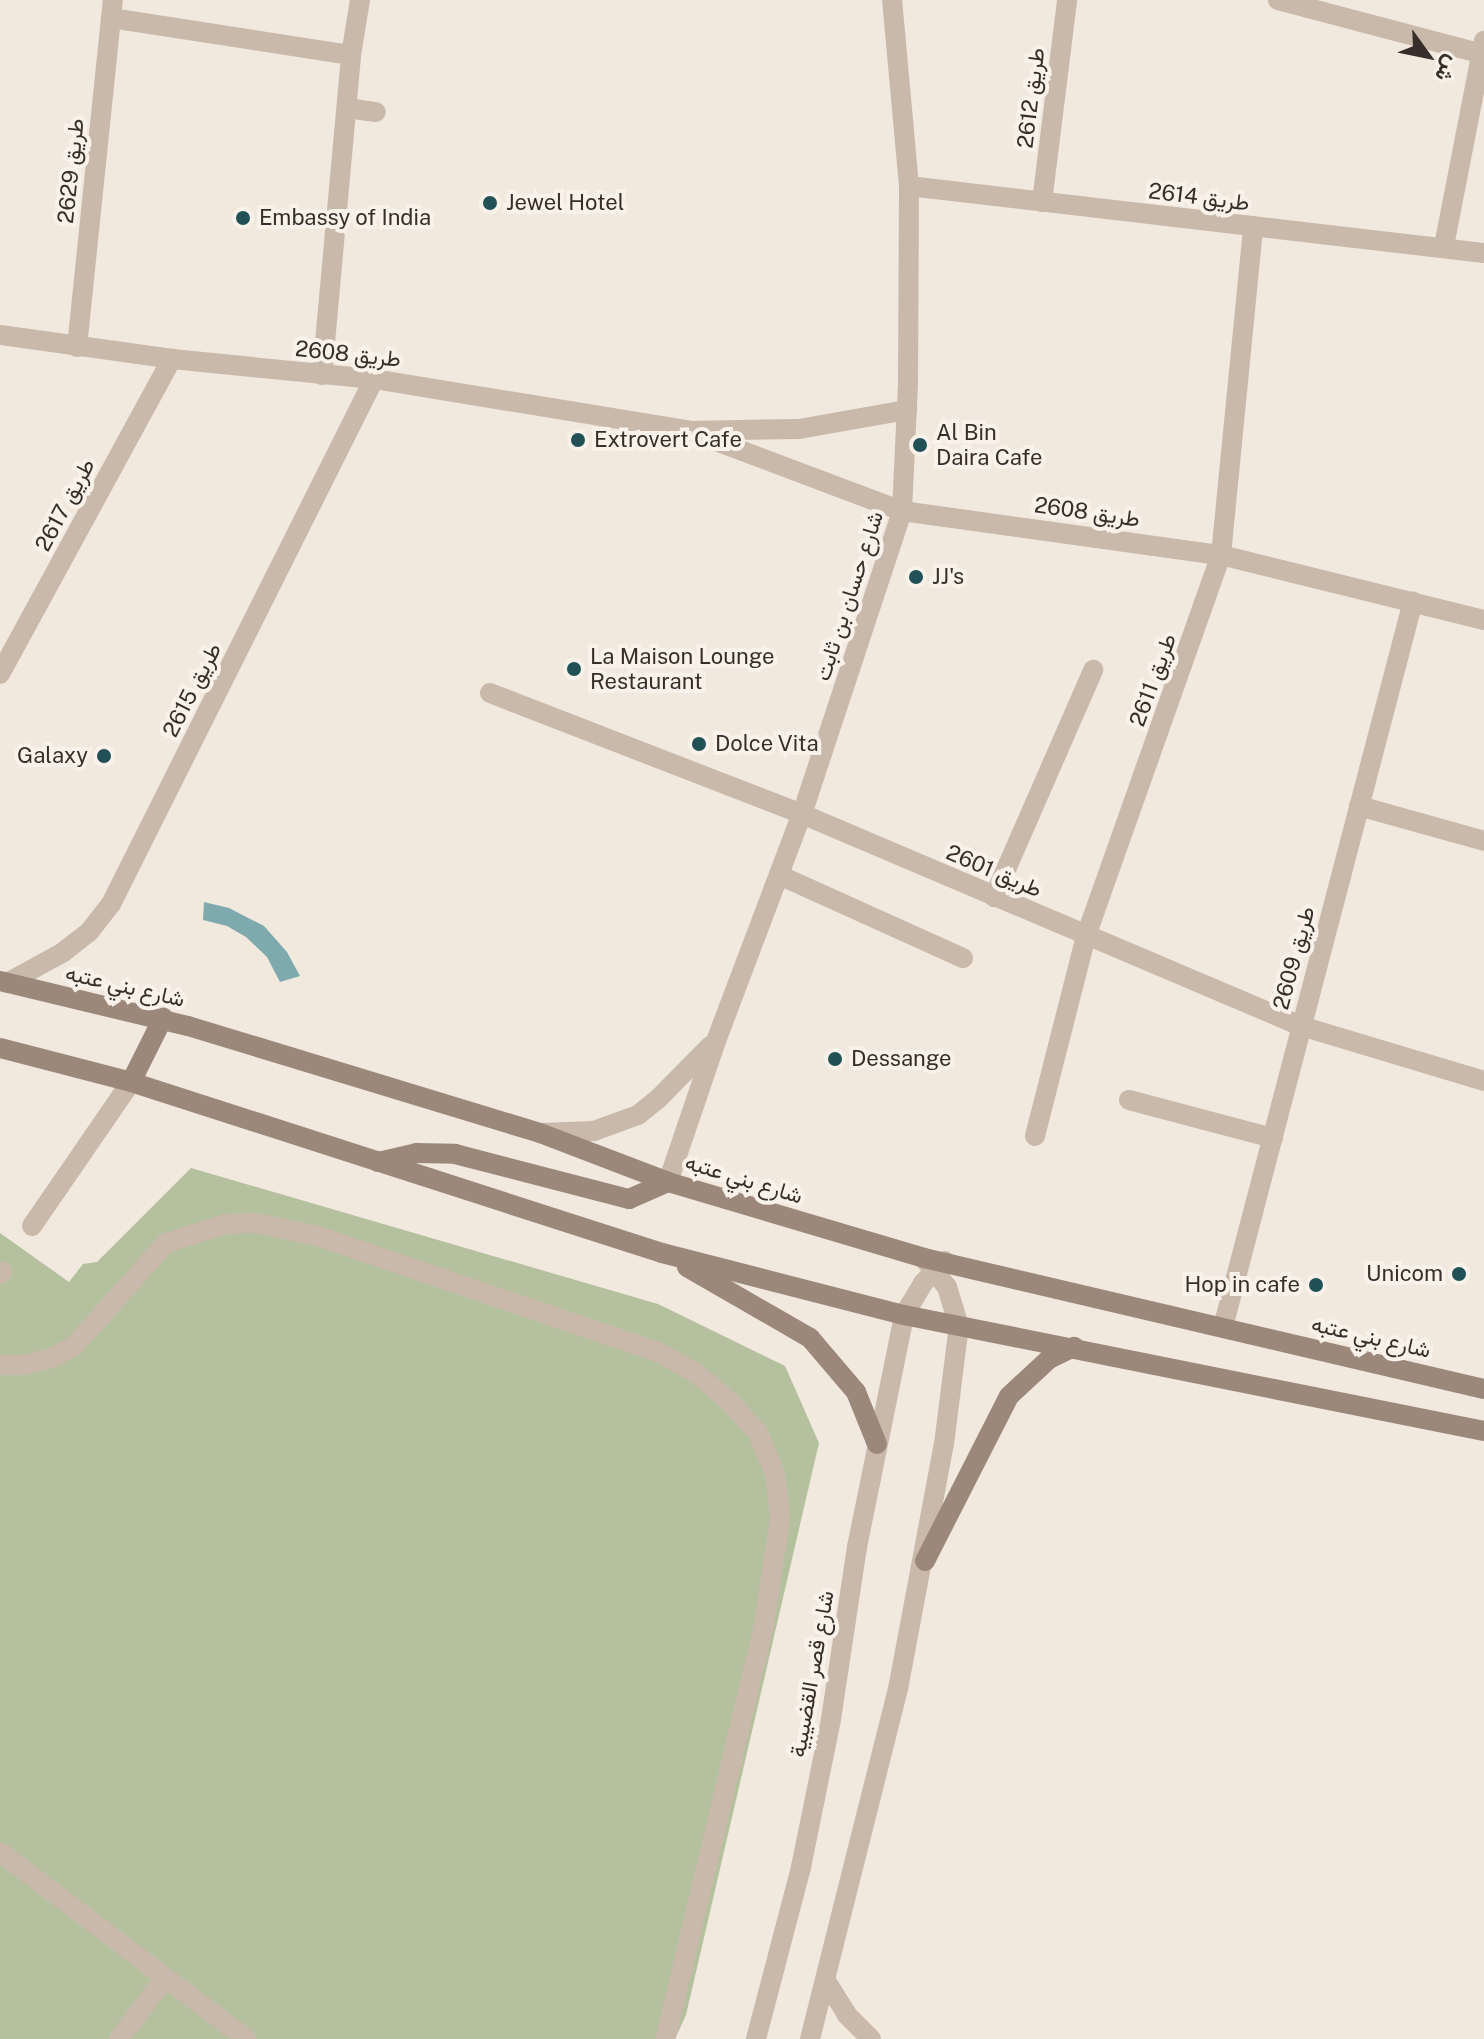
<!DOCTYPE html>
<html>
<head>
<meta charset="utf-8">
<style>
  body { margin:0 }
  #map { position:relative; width:1484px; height:2039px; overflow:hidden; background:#f1e8de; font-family:"Public Sans",Vazirmatn,sans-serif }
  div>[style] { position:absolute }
  .green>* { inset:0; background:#b4c09e }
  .water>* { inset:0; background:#7eaaad }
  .service>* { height:20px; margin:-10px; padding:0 10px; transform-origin:10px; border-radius:10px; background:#c9b9aa }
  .minor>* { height:20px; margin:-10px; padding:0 10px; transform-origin:10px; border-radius:10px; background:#c9b9aa }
  .tertiary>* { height:20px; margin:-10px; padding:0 10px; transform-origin:10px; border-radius:10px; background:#c9b9aa }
  .secondary>* { height:20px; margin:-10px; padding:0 10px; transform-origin:10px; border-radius:10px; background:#9c887b }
  .dots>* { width:22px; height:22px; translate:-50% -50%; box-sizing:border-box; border:4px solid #f9f2ea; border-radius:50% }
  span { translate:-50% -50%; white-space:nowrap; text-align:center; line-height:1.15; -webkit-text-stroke:8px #f9f2ea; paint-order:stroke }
  .street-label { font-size:22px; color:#372e29 }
  .poi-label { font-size:22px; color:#372e29 }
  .left { translate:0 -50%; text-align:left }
  .right { translate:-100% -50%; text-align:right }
  .north { position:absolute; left:1388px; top:16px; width:80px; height:80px; -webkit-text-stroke:6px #f9f2ea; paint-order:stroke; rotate:123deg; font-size:22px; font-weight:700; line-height:32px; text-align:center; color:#372e29 }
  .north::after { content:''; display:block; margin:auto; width:28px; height:36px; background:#372e29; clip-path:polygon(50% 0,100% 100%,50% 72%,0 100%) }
</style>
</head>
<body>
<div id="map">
  <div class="green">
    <i style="clip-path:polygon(191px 1168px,658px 1304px,785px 1366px,819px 1443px,686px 2015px,675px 2039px,0 2039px,0 1233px,69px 1282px,83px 1264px,97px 1262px)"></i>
  </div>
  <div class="water">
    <i style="clip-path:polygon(204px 902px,229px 908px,264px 926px,287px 952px,300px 976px,280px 982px,267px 957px,246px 937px,227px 926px,203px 920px)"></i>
  </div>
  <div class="service">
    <i style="left:347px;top:108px;width:29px;rotate:8deg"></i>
    <i style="left:779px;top:875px;width:202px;rotate:24.3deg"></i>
    <i style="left:994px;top:897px;width:248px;rotate:-66.4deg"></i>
    <i style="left:1129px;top:1100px;width:149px;rotate:14.8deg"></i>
    <i style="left:32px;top:1226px;width:175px;rotate:-55.5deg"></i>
    <i style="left:0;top:1274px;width:3px;rotate:-45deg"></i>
    <i style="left:0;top:1365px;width:25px"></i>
    <i style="left:25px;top:1365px;width:28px;rotate:-15deg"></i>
    <i style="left:52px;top:1358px;width:26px;rotate:-29deg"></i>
    <i style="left:75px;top:1345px;width:137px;rotate:-48.3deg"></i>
    <i style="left:166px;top:1243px;width:62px;rotate:-17.9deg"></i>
    <i style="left:225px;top:1224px;width:32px;rotate:-2deg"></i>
    <i style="left:257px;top:1223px;width:61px;rotate:12.2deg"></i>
    <i style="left:317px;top:1236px;width:360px;rotate:18.8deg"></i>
    <i style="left:658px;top:1352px;width:43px;rotate:28.9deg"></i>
    <i style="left:696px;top:1373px;width:43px;rotate:40.3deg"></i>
    <i style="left:729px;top:1401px;width:43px;rotate:47.8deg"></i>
    <i style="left:758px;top:1433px;width:44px;rotate:67.5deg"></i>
    <i style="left:775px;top:1474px;width:44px;rotate:83.5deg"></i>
    <i style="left:780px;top:1518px;width:108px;rotate:98.5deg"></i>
    <i style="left:764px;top:1625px;width:426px;rotate:103.4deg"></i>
    <i style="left:0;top:1852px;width:309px;rotate:37.2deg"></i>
    <i style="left:119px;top:2039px;width:75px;rotate:-53.1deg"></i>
  </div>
  <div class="minor">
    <i style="left:1278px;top:0;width:211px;rotate:14.8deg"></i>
    <i style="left:111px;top:18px;width:243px;rotate:8.8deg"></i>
    <i style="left:909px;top:186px;width:579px;rotate:6.65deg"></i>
    <i style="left:1042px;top:202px;width:204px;rotate:-82.9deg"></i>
    <i style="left:1444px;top:246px;width:209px;rotate:-79deg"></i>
    <i style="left:0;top:335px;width:174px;rotate:7.9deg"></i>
    <i style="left:172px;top:359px;width:203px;rotate:5.7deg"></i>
    <i style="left:374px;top:379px;width:320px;rotate:9.3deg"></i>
    <i style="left:690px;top:431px;width:109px;rotate:-1.1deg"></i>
    <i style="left:799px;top:429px;width:110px;rotate:-10deg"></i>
    <i style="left:77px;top:347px;width:349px;rotate:-84.1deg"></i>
    <i style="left:322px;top:375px;width:321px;rotate:-84.8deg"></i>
    <i style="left:351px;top:55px;width:56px;rotate:-80.7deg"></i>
    <i style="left:705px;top:437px;width:210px;rotate:20.6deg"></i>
    <i style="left:902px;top:511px;width:322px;rotate:7.9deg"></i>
    <i style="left:1221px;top:555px;width:271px;rotate:13.9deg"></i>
    <i style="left:0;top:674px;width:359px;rotate:-61.4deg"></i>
    <i style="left:490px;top:693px;width:335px;rotate:21.2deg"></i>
    <i style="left:802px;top:814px;width:542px;rotate:23.02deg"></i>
    <i style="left:1301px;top:1026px;width:191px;rotate:16.7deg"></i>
    <i style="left:1359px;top:806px;width:130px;rotate:15.6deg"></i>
    <i style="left:7px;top:983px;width:63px;rotate:-28.6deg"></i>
    <i style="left:62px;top:953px;width:34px;rotate:-38deg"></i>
    <i style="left:89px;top:932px;width:36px;rotate:-52deg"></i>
    <i style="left:111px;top:904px;width:587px;rotate:-63.39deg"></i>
    <i style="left:1035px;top:1136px;width:206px;rotate:-75.7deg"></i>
    <i style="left:1086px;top:936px;width:404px;rotate:-70.5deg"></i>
    <i style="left:1221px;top:555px;width:330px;rotate:-84.4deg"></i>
    <i style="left:1223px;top:1327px;width:750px;rotate:-75.33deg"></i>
    <i style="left:826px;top:1981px;width:40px;rotate:58deg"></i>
    <i style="left:847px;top:2015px;width:34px;rotate:45deg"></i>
  </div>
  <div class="tertiary">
    <i style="left:541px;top:1133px;width:53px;rotate:-2.2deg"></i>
    <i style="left:594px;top:1131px;width:47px;rotate:-20deg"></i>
    <i style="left:638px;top:1115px;width:26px;rotate:-39deg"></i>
    <i style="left:658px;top:1099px;width:74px;rotate:-45.5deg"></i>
    <i style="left:668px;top:1182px;width:149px;rotate:-71.2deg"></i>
    <i style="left:716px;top:1041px;width:243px;rotate:-69.3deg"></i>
    <i style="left:802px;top:814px;width:319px;rotate:-71.7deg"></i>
    <i style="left:902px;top:511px;width:129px;rotate:-87.3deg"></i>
    <i style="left:908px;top:382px;width:196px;rotate:-89.7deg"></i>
    <i style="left:909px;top:186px;width:187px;rotate:-95.2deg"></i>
    <i style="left:756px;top:2039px;width:178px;rotate:-75.3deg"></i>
    <i style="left:801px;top:1867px;width:151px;rotate:-78.5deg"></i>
    <i style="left:831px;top:1719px;width:174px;rotate:-81.4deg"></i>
    <i style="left:857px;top:1547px;width:237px;rotate:-78.5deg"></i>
    <i style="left:904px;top:1315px;width:37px;rotate:-59deg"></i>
    <i style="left:923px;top:1283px;width:31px;rotate:-45deg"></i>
    <i style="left:810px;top:2039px;width:361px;rotate:-75.9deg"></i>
    <i style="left:898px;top:1689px;width:249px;rotate:-79.4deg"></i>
    <i style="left:944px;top:1444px;width:119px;rotate:-82.8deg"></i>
    <i style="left:959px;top:1326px;width:41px;rotate:-107.1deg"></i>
    <i style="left:947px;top:1287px;width:33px;rotate:-129deg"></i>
  </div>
  <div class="secondary">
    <i style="left:0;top:981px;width:193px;rotate:13.5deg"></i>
    <i style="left:188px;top:1026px;width:368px;rotate:16.9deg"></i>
    <i style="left:540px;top:1133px;width:137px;rotate:20.9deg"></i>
    <i style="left:668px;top:1182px;width:267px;rotate:16.5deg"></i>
    <i style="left:924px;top:1258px;width:575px;rotate:13.17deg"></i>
    <i style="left:0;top:1048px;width:135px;rotate:14.5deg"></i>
    <i style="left:131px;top:1082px;width:558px;rotate:17.85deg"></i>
    <i style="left:662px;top:1253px;width:250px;rotate:14.4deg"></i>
    <i style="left:904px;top:1315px;width:591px;rotate:11.31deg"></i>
    <i style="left:131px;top:1082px;width:72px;rotate:-63.4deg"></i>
    <i style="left:378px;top:1162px;width:39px;rotate:-13deg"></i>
    <i style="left:416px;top:1153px;width:39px;rotate:1deg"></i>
    <i style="left:455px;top:1154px;width:180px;rotate:14.5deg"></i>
    <i style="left:629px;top:1199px;width:43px;rotate:-23.6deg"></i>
    <i style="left:687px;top:1267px;width:142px;rotate:30deg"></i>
    <i style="left:810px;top:1338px;width:71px;rotate:49.6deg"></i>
    <i style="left:856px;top:1392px;width:56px;rotate:68deg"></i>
    <i style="left:925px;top:1561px;width:185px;rotate:-63deg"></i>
    <i style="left:1009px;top:1396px;width:54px;rotate:-42.8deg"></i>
    <i style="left:1049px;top:1359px;width:28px;rotate:-26deg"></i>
  </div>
  <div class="dots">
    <i style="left:490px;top:203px;background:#215156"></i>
    <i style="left:243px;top:218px;background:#215156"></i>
    <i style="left:578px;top:440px;background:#215156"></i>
    <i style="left:920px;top:445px;background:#215156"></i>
    <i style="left:916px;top:577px;background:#215156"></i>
    <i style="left:574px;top:669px;background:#215156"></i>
    <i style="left:699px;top:744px;background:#215156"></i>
    <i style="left:104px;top:756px;background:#215156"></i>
    <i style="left:835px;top:1059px;background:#215156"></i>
    <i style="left:1459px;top:1274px;background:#215156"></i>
    <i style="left:1316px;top:1285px;background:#215156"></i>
  </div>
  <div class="street-label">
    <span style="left:1031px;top:98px;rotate:-83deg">طريق 2612</span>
    <span style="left:71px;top:171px;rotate:-84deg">طريق 2629</span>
    <span style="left:1199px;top:197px;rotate:7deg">طريق 2614</span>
    <span style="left:348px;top:354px;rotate:6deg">طريق 2608</span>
    <span style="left:65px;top:505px;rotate:-62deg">طريق 2617</span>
    <span style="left:1087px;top:512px;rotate:8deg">طريق 2608</span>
    <span style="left:849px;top:596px;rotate:-72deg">شارع حسان بن ثابت</span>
    <span style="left:1153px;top:680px;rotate:-70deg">طريق 2611</span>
    <span style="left:192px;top:690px;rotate:-63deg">طريق 2615</span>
    <span style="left:994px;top:871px;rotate:23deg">طريق 2601</span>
    <span style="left:1294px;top:958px;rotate:-75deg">طريق 2609</span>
    <span style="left:125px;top:986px;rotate:13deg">شارع بني عتبه</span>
    <span style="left:744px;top:1179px;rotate:17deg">شارع بني عتبه</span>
    <span style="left:1371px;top:1337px;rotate:13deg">شارع بني عتبه</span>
    <span style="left:812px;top:1674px;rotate:-80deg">شارع قصر القضيبية</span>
  </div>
  <div class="poi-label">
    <span class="left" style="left:506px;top:203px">Jewel Hotel</span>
    <span class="left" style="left:259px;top:218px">Embassy of India</span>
    <span class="left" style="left:936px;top:445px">Al Bin<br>Daira Cafe</span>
    <span class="left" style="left:594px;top:440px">Extrovert Cafe</span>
    <span class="left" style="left:932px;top:577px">JJ's</span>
    <span class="left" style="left:590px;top:669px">La Maison Lounge<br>Restaurant</span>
    <span class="left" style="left:715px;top:744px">Dolce Vita</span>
    <span class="right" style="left:88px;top:756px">Galaxy</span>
    <span class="left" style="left:851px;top:1059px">Dessange</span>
    <span class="right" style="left:1443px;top:1274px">Unicom</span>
    <span class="right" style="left:1300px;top:1285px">Hop in cafe</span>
  </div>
  <div class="north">ش</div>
</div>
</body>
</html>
